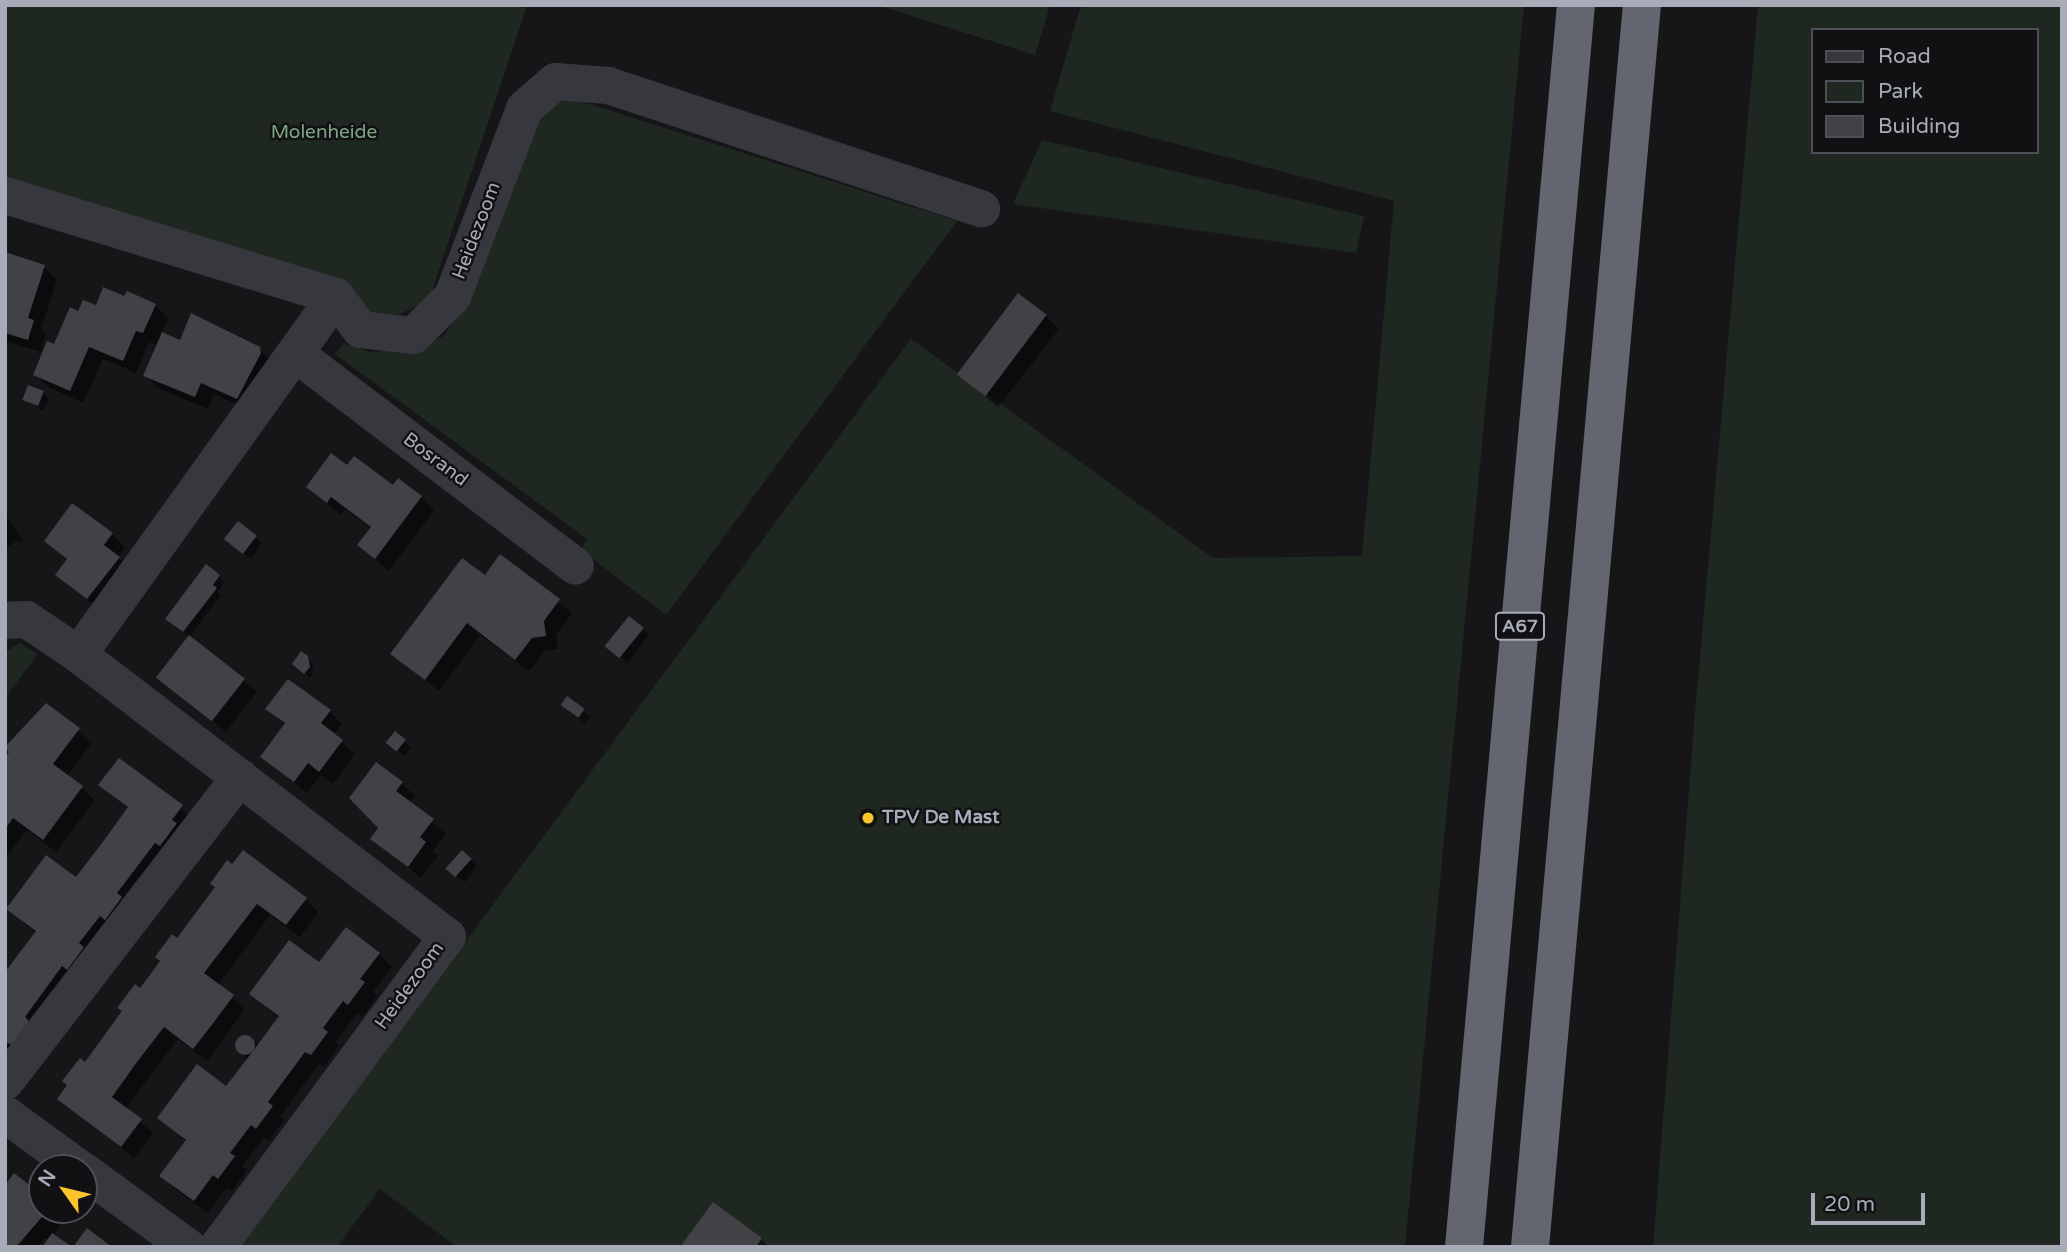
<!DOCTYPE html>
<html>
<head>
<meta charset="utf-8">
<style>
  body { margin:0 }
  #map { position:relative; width:2067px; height:1252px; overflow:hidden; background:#161619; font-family:"Varela Round",sans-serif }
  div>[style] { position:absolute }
  .green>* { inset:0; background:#1e2720 }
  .shadow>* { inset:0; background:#0007 }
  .building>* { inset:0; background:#414146; transform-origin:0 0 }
  .round { border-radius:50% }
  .minor>* { height:37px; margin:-18.5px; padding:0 18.5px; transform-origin:18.5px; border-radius:18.5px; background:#37383e }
  .motorway>* { height:38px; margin:-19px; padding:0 19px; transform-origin:19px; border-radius:19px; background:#63656f }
  .dots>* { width:19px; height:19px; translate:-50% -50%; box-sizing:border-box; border:4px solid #111114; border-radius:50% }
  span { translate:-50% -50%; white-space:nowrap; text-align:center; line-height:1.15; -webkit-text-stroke:5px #111114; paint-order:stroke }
  .shield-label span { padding:2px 5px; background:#111114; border:2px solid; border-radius:5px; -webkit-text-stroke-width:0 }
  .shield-label { font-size:18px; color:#a8acb9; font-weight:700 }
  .park-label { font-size:19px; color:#7ea583 }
  .street-label { font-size:19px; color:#a8acb9 }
  .poi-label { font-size:19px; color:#a8acb9; font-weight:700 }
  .left { translate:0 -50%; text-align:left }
  .frame { position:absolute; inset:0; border:7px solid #a8acb9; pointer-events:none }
  .legend { position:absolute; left:1811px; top:28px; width:228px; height:126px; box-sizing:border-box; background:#111114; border:2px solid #4d4f56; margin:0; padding:9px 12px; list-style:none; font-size:21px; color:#a8acb9 }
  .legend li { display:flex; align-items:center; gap:14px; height:35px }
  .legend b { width:35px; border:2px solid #4d4f56 }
  .north { position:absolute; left:28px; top:1154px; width:70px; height:70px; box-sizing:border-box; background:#111114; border:2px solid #4d4f56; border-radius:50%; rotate:304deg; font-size:19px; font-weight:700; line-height:28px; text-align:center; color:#a8acb9 }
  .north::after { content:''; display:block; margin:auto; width:24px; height:32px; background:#fbc42c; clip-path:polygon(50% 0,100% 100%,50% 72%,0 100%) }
  .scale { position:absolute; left:1811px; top:1193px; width:114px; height:32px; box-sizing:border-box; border:4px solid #a8acb9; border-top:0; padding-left:9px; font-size:21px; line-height:24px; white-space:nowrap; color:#a8acb9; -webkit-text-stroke:5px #111114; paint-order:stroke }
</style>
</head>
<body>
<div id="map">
  <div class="green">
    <i style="clip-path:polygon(5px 5px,527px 5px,429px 300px,398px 315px,354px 310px,5px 180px)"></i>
    <i style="clip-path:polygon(877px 5px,1050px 5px,1035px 55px)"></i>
    <i style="clip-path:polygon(1081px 5px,1524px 5px,1405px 1247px,457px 1247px,380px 1189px,337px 1247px,240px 1247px,911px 339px,1213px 558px,1362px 556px,1394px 201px,1050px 111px)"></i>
    <i style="clip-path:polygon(evenodd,1758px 5px,2062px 5px,2062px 1247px,1653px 1247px,1695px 713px,1758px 5px,1813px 30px,2037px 30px,2037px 152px,1813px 152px,1813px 30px)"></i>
    <i style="clip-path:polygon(564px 96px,957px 221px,666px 615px,581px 550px,587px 539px,335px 354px,344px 343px,369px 352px,415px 349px,444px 336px,464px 302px,526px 117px)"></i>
    <i style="clip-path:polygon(1042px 140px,1364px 216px,1356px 253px,1013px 204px)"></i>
    <i style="clip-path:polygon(19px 643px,38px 654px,5px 698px,5px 653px)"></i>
  </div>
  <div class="shadow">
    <i style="clip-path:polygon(5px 256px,44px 267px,57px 280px,41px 329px,46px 334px,41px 352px,5px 341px)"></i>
    <i style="clip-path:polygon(125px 298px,155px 305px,168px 318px,161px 333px,181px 342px,192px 315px,259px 348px,272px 362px,251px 411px,214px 394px,208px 409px,158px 388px,145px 375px,158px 346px,149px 342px,136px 373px,103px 359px,83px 403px,48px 387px,35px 374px,79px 313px)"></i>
    <i style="clip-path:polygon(1046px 316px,1059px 329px,998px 407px,959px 375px)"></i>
    <i style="clip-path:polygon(43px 393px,49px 399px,43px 411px,24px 399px)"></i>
    <i style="clip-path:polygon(348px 467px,421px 497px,434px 510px,389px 571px,359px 545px,372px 529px,345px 509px,341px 515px,308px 487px)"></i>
    <i style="clip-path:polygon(5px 514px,25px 543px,17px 541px,5px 549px)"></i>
    <i style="clip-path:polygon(112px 534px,125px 547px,118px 557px,131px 571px,101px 611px,57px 575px,68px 561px,46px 541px)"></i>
    <i style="clip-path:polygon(256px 537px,262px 543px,251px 559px,233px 545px)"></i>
    <i style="clip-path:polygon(501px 557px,572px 613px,556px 635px,558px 649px,545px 651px,529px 671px,480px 635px,439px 691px,392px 654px,485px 578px)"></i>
    <i style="clip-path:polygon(206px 567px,225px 582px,218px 592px,221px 595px,189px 638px,257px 692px,226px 732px,158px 678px,189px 637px,173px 625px)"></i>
    <i style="clip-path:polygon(643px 629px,649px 635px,628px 663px,615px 653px)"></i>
    <i style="clip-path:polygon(307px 657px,313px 664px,311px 678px,300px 670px)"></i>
    <i style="clip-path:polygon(567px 698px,590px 717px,585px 724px,568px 711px)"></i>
    <i style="clip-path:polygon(46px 706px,92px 743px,67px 776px,95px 800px,56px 852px,27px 830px,5px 859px,5px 761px,11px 753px,6px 748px)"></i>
    <i style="clip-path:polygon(268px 709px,330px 712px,342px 724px,334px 735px,355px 754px,333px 784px,321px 775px,307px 793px,262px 756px,285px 725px)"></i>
    <i style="clip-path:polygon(395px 734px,411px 747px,405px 756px,395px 748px)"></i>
    <i style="clip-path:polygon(120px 760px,195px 820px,5px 1062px,5px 975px,36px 933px,8px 909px,76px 880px,129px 809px,101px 785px)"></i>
    <i style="clip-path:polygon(402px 784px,415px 796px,409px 803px,446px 834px,433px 851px,438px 856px,421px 878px,373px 838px,381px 828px,352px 798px)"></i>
    <i style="clip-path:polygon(471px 860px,477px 866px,465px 882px,456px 876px)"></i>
    <i style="clip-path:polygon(217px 888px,305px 899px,318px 912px,300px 937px,270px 915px,218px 985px,245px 1009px,207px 1061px,178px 1039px,125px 1109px,153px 1133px,134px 1158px,59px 1099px)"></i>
    <i style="clip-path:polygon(379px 954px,392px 967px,373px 992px,377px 996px,362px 1017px,357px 1013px,335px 1042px,339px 1046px,324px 1067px,319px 1064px,280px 1116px,284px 1120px,269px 1141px,264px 1137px,242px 1166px,247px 1170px,232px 1191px,227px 1187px,208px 1213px,175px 1189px,162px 1176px,187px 1142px,159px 1118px,227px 1088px,248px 1060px,236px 1049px,246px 1035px,259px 1046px,279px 1018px,251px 994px,319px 965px)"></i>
    <i style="clip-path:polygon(42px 1197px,42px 1210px,58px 1210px,65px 1217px,49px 1241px,45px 1238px,38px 1247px,5px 1247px)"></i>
    <i style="clip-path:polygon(714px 1204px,761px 1239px,769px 1247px,682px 1247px)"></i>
  </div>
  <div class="building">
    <i style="clip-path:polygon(5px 252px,45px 265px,28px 318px,34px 320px,28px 340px,5px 333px)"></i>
    <i style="clip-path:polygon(103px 287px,124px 296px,127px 291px,156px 304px,143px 333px,136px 331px,123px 361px,89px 347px,70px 391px,33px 375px,47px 341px,54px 344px,70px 307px,78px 311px,83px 300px,96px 305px)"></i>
    <i style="left:1018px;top:293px;width:36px;height:102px;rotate:37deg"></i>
    <i style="clip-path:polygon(191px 313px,260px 347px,261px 353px,237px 399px,201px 383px,195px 397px,143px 376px,162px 332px,180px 340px)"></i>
    <i style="left:28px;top:385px;width:17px;height:16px;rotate:21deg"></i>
    <i style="clip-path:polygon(331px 453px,347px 465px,354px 456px,393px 485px,398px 478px,422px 496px,375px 559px,357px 545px,371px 527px,331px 497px,327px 503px,306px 487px)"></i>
    <i style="clip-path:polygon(72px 503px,113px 533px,104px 545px,120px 557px,87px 599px,55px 575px,67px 559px,44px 541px)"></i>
    <i style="left:238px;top:521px;width:24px;height:23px;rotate:38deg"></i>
    <i style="clip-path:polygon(500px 554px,560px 599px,544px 621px,546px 636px,532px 638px,515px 660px,467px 623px,425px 680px,390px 654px,462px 558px,485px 575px)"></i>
    <i style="clip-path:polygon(206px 564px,220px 575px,213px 585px,217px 588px,183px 632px,165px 619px)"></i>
    <i style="left:629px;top:616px;width:19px;height:39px;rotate:39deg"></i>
    <i style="left:189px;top:635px;width:71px;height:54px;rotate:38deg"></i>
    <i style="clip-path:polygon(301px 651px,308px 656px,310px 667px,304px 674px,292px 664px)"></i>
    <i style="clip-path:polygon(288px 679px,331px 710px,321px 723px,343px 740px,319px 772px,308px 763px,294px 782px,260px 757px,285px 723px,265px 709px)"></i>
    <i style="left:567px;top:696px;width:22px;height:11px;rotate:36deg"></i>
    <i style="clip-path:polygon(46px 703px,80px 728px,53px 764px,83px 786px,43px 840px,13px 818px,5px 829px,5px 758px,9px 752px,5px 747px)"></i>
    <i style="left:395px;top:731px;width:14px;height:15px;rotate:39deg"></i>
    <i style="clip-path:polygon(119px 758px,183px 805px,172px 820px,177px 823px,160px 846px,155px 843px,117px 893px,122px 897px,105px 920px,100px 916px,79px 943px,84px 947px,67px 970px,62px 966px,25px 1017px,29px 1021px,12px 1044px,5px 1043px,5px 972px,36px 931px,6px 909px,46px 855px,76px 877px,102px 843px,128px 807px,98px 785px)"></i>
    <i style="clip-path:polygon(376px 762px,403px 782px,396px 791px,434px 819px,420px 837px,426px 842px,408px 867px,370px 839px,378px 828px,349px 798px)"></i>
    <i style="clip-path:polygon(243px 850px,307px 898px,286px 925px,257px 904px,204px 973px,234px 995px,214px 1022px,193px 1049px,164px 1027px,137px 1062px,112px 1097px,142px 1119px,121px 1147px,57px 1099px,67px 1085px,62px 1081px,80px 1058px,85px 1062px,122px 1011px,117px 1008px,135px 984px,140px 988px,150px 975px,160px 961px,155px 957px,172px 934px,177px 938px,215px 887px,210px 884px,227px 860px,232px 864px)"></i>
    <i style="left:462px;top:850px;width:13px;height:25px;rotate:42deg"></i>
    <i style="clip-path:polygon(346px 927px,380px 953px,360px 979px,365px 982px,348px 1005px,343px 1001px,323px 1028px,328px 1032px,311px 1055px,305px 1052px,268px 1102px,273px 1106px,256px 1129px,251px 1125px,230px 1153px,235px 1156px,218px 1179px,213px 1175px,194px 1201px,159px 1176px,186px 1140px,157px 1118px,197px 1064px,226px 1086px,253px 1051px,279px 1016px,249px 994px,289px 940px,319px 962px)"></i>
    <i class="round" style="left:235px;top:1035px;width:20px;height:20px"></i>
    <i style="clip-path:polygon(14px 1173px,42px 1195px,42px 1210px,48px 1210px,16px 1247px,5px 1247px,5px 1185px)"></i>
    <i style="clip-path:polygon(713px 1202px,762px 1238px,756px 1247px,680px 1247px)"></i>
    <i style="clip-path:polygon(87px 1228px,112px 1247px,73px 1247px)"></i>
    <i style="clip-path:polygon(52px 1233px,72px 1247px,42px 1247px)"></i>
  </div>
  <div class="minor">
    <i style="left:5px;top:195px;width:345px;rotate:17deg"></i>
    <i style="left:296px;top:354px;width:350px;rotate:37.2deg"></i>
    <i style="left:5px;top:620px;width:21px;rotate:-3deg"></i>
    <i style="left:26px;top:619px;width:63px;rotate:33.9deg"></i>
    <i style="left:78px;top:654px;width:464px;rotate:37.4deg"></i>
    <i style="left:447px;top:936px;width:387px;rotate:126.5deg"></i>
    <i style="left:78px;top:654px;width:441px;rotate:-54.3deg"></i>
    <i style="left:335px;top:296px;width:41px;rotate:52.9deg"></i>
    <i style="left:360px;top:329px;width:53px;rotate:6.5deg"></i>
    <i style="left:413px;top:335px;width:55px;rotate:-45deg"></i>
    <i style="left:452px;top:296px;width:201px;rotate:-69deg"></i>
    <i style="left:524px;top:108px;width:41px;rotate:-41.1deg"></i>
    <i style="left:555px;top:81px;width:53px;rotate:4.3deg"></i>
    <i style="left:608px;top:85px;width:393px;rotate:18.3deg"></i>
    <i style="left:5px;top:1081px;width:384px;rotate:-52.4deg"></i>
    <i style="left:5px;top:1114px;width:92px;rotate:36.1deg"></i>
    <i style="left:84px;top:1171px;width:129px;rotate:36.2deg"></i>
  </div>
  <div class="motorway">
    <i style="left:1464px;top:1247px;width:1247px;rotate:-84.85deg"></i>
    <i style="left:1530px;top:1247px;width:1247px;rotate:-84.85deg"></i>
  </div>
  <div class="dots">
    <i style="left:868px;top:818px;background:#fbc42c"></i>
  </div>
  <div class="shield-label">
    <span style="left:1520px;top:626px">A67</span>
  </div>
  <div class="park-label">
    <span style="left:324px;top:133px">Molenheide</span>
  </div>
  <div class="street-label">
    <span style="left:477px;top:231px;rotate:-69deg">Heidezoom</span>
    <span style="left:435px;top:460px;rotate:37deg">Bosrand</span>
    <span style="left:410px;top:986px;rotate:-54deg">Heidezoom</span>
  </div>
  <div class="poi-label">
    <span class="left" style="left:882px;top:818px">TPV De Mast</span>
  </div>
  <div class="frame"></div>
  <ul class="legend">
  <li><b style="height:9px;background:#37383e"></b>Road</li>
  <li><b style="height:19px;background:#1e2720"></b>Park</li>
  <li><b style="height:19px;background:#414146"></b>Building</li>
  </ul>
  <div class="north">N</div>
  <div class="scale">20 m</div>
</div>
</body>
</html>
